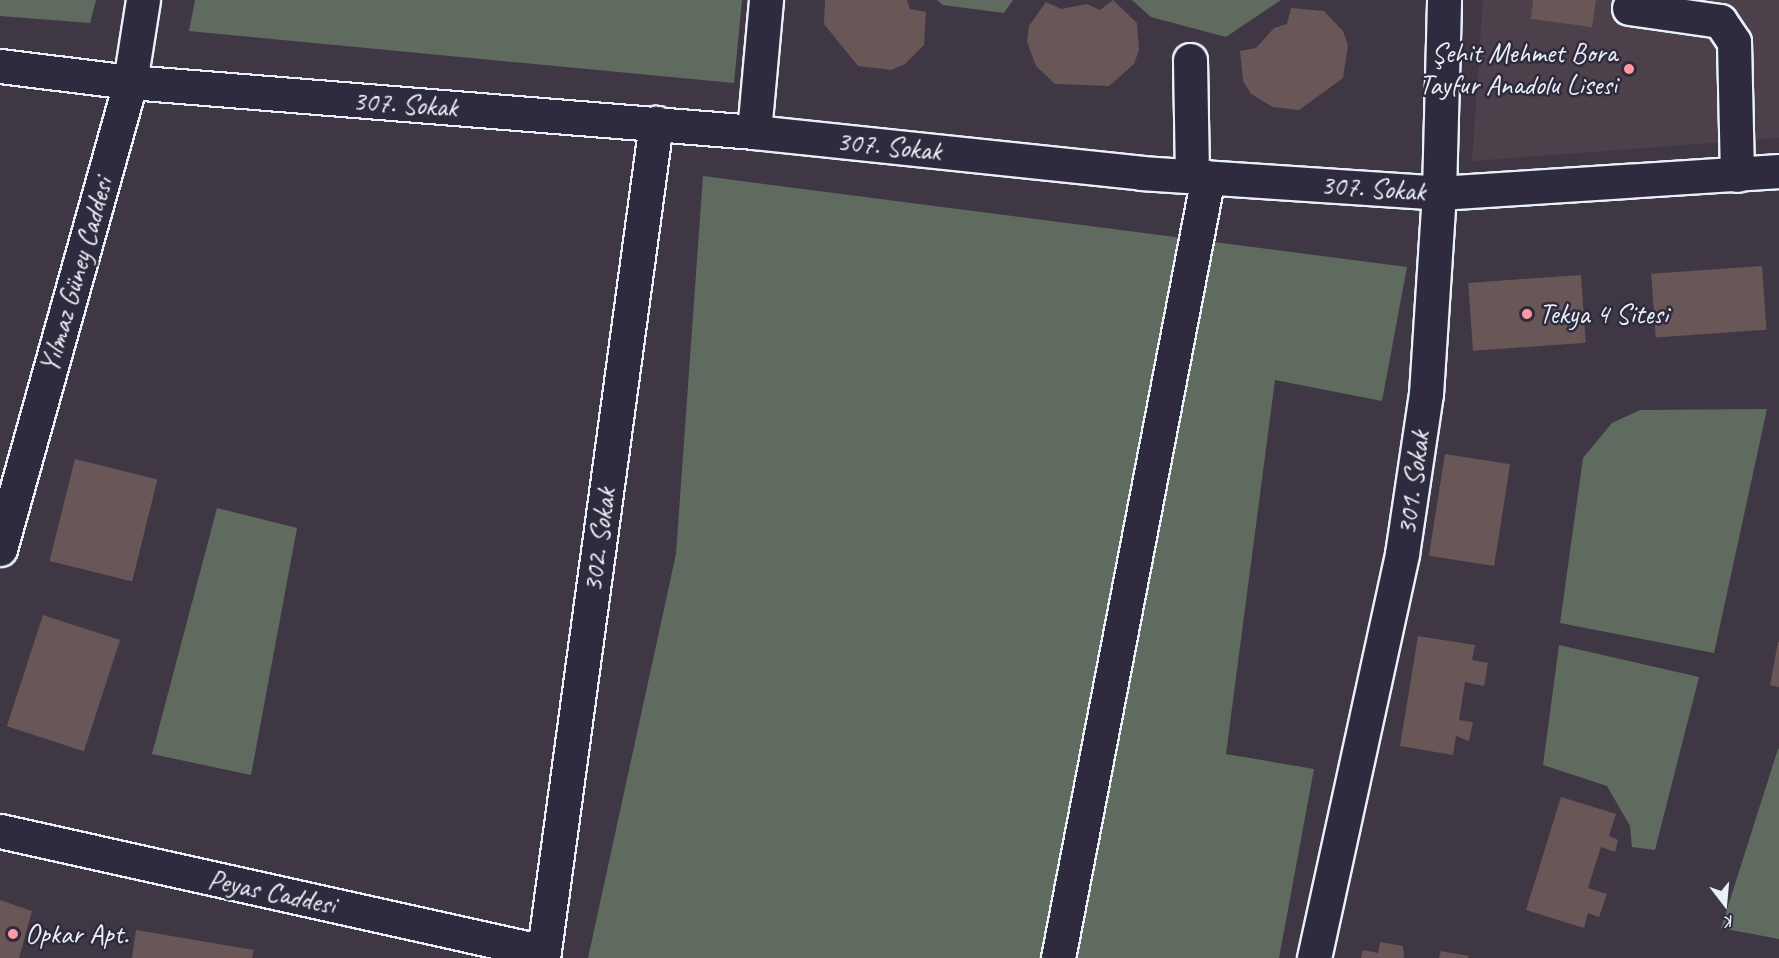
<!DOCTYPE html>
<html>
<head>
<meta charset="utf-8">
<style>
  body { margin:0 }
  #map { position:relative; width:1779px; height:958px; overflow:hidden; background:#403745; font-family:Caveat,sans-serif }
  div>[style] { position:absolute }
  .built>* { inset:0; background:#4c404a }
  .green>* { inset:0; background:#606b60 }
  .building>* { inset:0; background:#695657; transform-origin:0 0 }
  .roads { filter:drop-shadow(2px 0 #e8f1f8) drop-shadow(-2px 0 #e8f1f8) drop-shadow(0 2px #e8f1f8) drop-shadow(0 -2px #e8f1f8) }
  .minor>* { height:33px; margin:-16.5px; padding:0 16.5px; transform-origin:16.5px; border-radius:16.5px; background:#2f2a3d }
  .dots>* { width:16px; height:16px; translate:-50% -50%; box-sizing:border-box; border:3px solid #2f2a3d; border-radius:50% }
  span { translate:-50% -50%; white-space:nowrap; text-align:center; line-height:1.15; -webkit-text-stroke:5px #2f2a3d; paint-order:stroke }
  .poi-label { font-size:28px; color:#e8f1f8 }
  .right { translate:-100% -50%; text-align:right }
  .left { translate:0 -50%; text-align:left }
  .street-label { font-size:28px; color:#e8f1f8 }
  .north { position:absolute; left:1695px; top:874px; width:60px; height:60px; -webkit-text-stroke:4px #2f2a3d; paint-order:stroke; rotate:164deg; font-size:16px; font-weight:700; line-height:24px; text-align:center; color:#e8f1f8 }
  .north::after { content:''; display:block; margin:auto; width:21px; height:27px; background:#e8f1f8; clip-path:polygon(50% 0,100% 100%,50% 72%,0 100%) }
</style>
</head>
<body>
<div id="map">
  <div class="built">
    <i style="clip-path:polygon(1483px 0,1779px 0,1779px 138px,1472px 161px)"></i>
  </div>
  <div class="green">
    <i style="clip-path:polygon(0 0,96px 0,90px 23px,0 16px)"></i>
    <i style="clip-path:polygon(195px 0,742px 0,734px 83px,189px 31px)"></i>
    <i style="clip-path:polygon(937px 0,1013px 0,1004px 13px,943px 5px)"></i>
    <i style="clip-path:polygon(1132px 0,1281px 0,1226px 37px,1151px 17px)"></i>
    <i style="clip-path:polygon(703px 176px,1407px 267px,1382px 401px,1275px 380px,1226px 754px,1314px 769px,1279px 958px,588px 958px,676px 554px)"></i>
    <i style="clip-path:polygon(1767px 409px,1714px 653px,1560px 623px,1583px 458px,1612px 423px,1640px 410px)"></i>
    <i style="clip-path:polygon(217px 508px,297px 528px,251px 775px,152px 754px)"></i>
    <i style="clip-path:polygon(1559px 645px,1699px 677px,1655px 850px,1632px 847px,1630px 826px,1607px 786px,1543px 765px)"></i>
    <i style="clip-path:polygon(1778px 749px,1779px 749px,1779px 939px,1721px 928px)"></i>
  </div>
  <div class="building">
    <i style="clip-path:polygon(825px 0,907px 0,910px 9px,926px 12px,924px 45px,905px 64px,891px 70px,858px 66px,824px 24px)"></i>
    <i style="clip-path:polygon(1113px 0,1137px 23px,1139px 50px,1134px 64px,1109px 86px,1055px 84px,1036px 66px,1027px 42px,1029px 26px,1046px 2px,1061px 9px,1087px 4px,1100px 10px)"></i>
    <i style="clip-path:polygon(1533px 0,1596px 0,1592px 27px,1531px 19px)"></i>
    <i style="clip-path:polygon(1291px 8px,1324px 11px,1343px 31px,1348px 45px,1343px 78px,1299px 110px,1273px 107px,1251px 94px,1243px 81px,1240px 51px,1256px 48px,1274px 28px,1287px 24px)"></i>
    <i style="left:1762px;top:266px;width:64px;height:111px;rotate:86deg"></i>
    <i style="left:1581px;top:275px;width:68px;height:113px;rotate:86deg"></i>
    <i style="left:1445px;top:454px;width:66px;height:103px;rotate:9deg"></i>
    <i style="left:75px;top:459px;width:85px;height:105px;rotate:14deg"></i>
    <i style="left:43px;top:615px;width:81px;height:117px;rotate:18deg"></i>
    <i style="clip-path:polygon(1418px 636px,1475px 645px,1472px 660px,1488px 663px,1484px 686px,1465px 682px,1459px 720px,1473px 722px,1469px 741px,1456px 736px,1453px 755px,1400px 746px)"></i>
    <i style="clip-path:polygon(1778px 642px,1779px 642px,1779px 687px,1770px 685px)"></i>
    <i style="clip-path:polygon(1561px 797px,1616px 814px,1609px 836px,1618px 840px,1615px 852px,1601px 847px,1588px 888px,1607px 894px,1599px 917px,1588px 913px,1584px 928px,1526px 910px)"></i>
    <i style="clip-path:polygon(0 900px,32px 911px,19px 958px,0 958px)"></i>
    <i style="clip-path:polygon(136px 930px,254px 950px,252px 958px,132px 958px)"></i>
    <i style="clip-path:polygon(1380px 942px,1403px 946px,1404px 958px,1361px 958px,1363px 950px,1378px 953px)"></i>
    <i style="clip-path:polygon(1441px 951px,1469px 956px,1468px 958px,1439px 958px)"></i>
  </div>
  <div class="roads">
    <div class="minor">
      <i style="left:1629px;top:8px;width:92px;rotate:8.1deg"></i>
      <i style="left:1720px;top:21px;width:25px;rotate:56deg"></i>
      <i style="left:1734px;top:42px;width:133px;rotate:88.7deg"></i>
      <i style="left:1190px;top:60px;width:116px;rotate:89deg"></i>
      <i style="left:0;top:66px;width:131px;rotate:7deg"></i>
      <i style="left:130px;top:82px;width:626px;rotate:4.58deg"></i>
      <i style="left:754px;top:132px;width:389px;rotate:6deg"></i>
      <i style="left:1141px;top:173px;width:299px;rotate:3.8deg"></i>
      <i style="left:1439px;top:193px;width:341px;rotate:-3.7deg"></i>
      <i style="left:754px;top:132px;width:133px;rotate:-84.8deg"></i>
      <i style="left:0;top:549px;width:485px;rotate:-74.4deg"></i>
      <i style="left:130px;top:82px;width:83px;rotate:-81deg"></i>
      <i style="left:0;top:831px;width:557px;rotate:12.54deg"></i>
      <i style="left:543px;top:958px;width:843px;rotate:-82.29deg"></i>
      <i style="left:1058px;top:958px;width:795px;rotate:-79.13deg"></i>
      <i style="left:1314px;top:958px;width:413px;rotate:-77.7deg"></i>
      <i style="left:1402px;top:554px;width:162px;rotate:-81.5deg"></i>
      <i style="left:1426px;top:394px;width:201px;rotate:-86.3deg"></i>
      <i style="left:1439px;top:193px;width:193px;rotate:-88.5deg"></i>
    </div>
  </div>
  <div class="dots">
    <i style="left:1629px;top:69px;background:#ff9aa2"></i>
    <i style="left:1527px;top:314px;background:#ff9aa2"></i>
    <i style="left:13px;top:934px;background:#ff9aa2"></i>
  </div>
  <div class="poi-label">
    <span class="right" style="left:1617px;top:69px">Şehit Mehmet Bora<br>Tayfur Anadolu Lisesi</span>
    <span class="left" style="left:1539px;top:314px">Tekya 4 Sitesi</span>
    <span class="left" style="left:25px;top:934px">Opkar Apt.</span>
  </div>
  <div class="street-label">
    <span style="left:405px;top:104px;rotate:4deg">307. Sokak</span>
    <span style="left:889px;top:146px;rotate:6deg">307. Sokak</span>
    <span style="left:1373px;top:188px;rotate:4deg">307. Sokak</span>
    <span style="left:76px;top:275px;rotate:-74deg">Yılmaz Güney Caddesi</span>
    <span style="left:1413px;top:483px;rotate:-82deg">301. Sokak</span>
    <span style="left:599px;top:540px;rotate:-82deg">302. Sokak</span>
    <span style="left:272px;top:892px;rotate:12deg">Peyas Caddesi</span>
  </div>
  <div class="north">K</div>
</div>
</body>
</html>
